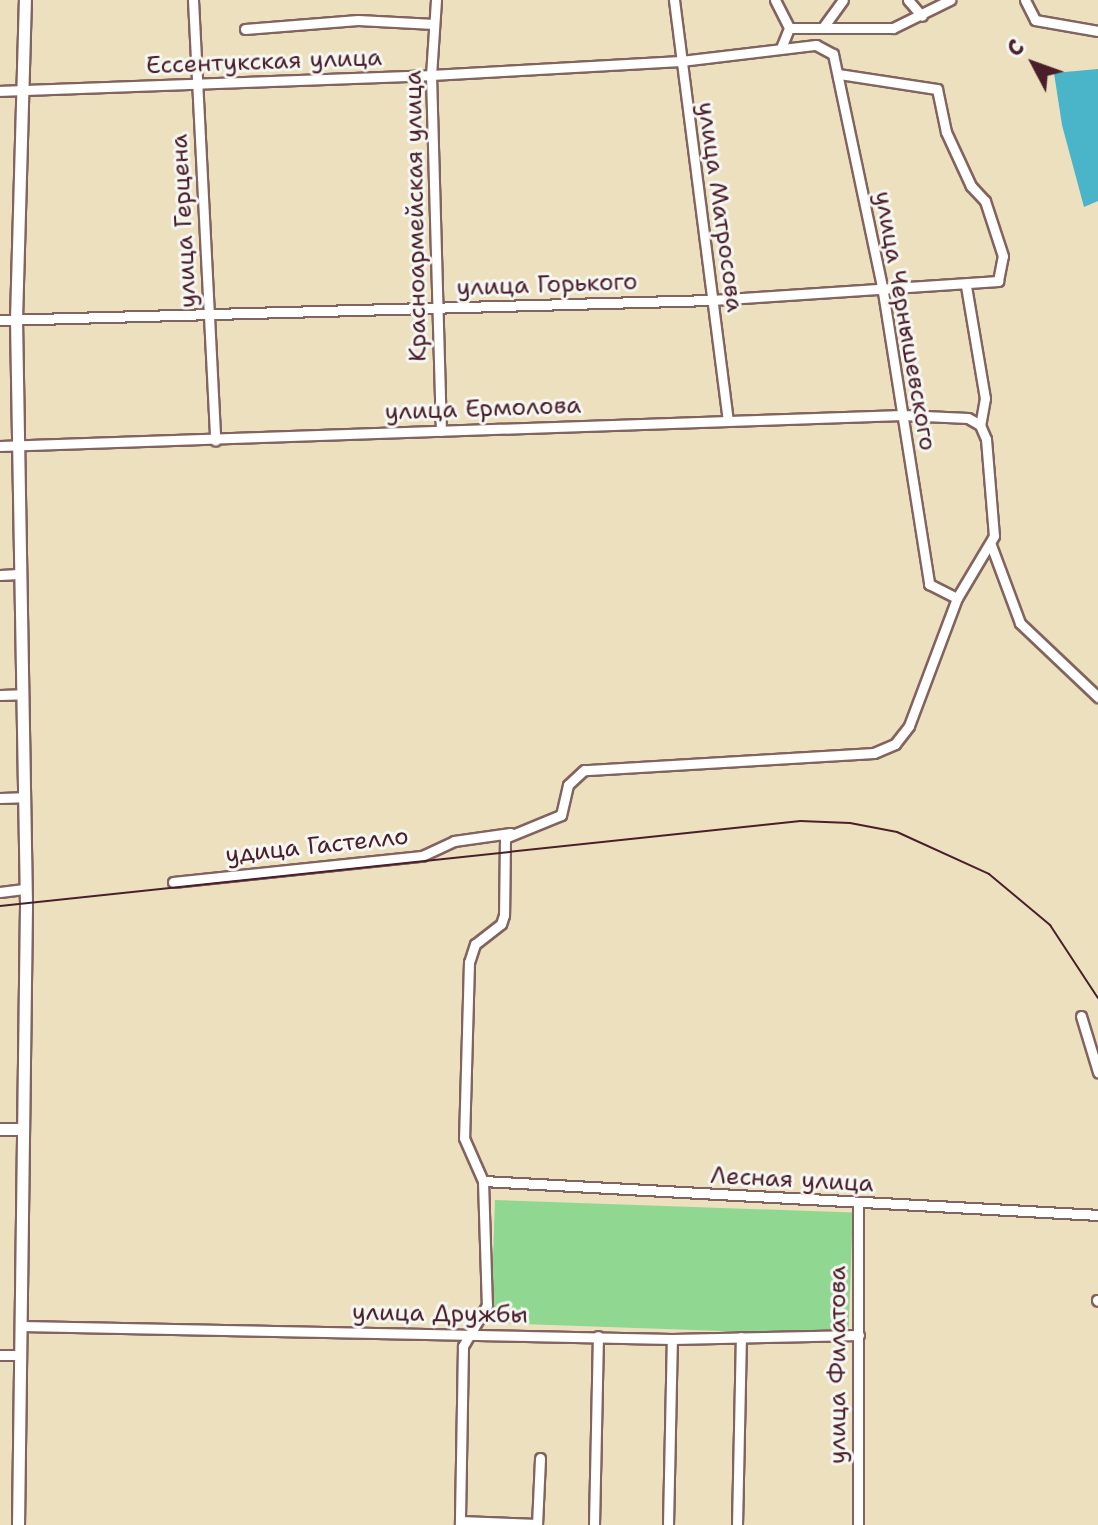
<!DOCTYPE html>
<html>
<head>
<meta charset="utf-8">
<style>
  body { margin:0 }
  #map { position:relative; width:1098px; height:1525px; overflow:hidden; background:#ece0bf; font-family:"Shantell Sans",sans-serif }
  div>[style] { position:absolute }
  .green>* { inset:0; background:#90d791; transform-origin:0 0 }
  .water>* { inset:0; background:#4ab4c8 }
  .roads { filter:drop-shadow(2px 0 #83635f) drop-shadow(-2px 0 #83635f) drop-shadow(0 2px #83635f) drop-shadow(0 -2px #83635f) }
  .minor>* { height:9px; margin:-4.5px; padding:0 4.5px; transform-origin:4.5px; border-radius:4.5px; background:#fff }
  .major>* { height:11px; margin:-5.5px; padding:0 5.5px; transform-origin:5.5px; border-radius:5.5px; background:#fff }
  .rail>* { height:2px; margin:-1px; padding:0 1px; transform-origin:1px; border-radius:1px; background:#4a1f2b }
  span { translate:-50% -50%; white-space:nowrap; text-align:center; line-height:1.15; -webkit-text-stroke:6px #f6f6f2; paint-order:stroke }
  .street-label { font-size:24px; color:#4a1f2b }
  .north { position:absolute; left:994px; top:24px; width:80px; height:80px; -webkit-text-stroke:6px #f6f6f2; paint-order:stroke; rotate:311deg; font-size:22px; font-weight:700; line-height:32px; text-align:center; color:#4a1f2b }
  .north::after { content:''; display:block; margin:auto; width:28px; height:36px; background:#4a1f2b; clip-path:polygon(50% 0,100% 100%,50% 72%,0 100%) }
</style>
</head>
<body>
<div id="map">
  <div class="green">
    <i style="left:495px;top:1200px;width:358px;height:123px;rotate:2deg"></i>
  </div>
  <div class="water">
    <i style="clip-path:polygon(1098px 69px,1098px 201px,1084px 207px,1062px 125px,1054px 73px)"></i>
  </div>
  <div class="roads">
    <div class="minor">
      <i style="left:193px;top:0;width:441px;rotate:87.1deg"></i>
      <i style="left:436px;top:0;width:75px;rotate:93.8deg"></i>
      <i style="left:431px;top:75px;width:356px;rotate:88.4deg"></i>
      <i style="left:674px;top:0;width:422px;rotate:82.7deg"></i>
      <i style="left:775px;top:0;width:31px;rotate:63deg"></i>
      <i style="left:908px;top:0;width:21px;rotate:49deg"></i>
      <i style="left:1025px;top:0;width:22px;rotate:63deg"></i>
      <i style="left:1035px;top:20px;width:64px;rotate:9.9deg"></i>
      <i style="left:824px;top:26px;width:32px;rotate:-54deg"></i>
      <i style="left:245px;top:29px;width:113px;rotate:-4.6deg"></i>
      <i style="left:358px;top:20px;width:76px;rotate:3deg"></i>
      <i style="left:781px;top:48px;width:22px;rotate:-68deg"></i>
      <i style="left:789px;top:28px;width:104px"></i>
      <i style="left:893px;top:28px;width:64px;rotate:-26.2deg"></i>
      <i style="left:0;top:91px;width:431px;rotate:-2.1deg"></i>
      <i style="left:431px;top:75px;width:250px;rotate:-3.2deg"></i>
      <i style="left:681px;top:61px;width:136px;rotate:-6.8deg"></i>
      <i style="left:816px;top:45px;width:19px;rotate:28deg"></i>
      <i style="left:833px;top:54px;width:243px;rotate:78.1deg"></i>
      <i style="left:883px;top:292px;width:296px;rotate:81deg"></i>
      <i style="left:929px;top:584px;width:31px;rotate:27deg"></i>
      <i style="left:966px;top:286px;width:114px;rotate:80.4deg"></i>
      <i style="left:985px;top:398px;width:27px;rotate:100deg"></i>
      <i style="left:0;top:320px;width:712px;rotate:-1.61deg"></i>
      <i style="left:712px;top:300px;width:287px;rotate:-3.8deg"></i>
      <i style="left:998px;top:281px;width:25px;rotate:-79deg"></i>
      <i style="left:1003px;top:256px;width:58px;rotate:-108.1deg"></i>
      <i style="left:985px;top:201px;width:21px;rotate:-133deg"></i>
      <i style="left:971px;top:186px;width:60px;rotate:-114.8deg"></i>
      <i style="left:946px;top:132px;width:44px;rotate:-101.8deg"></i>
      <i style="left:937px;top:89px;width:99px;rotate:-171.3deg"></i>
      <i style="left:0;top:446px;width:903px;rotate:-1.97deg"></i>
      <i style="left:902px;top:415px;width:66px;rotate:2.6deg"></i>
      <i style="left:968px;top:418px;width:14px;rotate:30deg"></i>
      <i style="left:980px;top:425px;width:15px;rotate:67deg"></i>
      <i style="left:986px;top:439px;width:97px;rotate:85.3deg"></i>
      <i style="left:994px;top:536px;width:72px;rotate:120.8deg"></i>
      <i style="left:957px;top:598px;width:137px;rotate:110.6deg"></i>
      <i style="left:909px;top:726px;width:23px;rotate:128deg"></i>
      <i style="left:895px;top:744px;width:23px;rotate:157deg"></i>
      <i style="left:874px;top:753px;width:290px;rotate:176.6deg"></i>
      <i style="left:584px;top:770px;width:22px;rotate:137deg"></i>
      <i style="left:568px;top:785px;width:31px;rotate:103deg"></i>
      <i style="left:561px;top:815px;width:61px;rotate:157.7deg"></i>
      <i style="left:505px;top:838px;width:77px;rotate:90.7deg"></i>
      <i style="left:504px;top:915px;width:9px;rotate:108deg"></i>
      <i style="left:501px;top:924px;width:33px;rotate:142deg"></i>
      <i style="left:475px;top:944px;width:19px;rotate:108deg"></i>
      <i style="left:469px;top:962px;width:176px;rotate:91.6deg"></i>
      <i style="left:464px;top:1138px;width:47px;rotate:66.2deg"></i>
      <i style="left:483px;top:1181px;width:124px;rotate:88.2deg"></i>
      <i style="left:487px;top:1305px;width:48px;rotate:120.3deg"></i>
      <i style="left:463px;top:1346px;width:179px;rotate:91deg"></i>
      <i style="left:991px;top:545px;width:83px;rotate:69.6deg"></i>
      <i style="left:1020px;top:623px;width:108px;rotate:43.5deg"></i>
      <i style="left:0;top:575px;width:19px;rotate:-3deg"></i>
      <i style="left:0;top:695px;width:23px;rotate:-2deg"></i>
      <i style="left:0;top:798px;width:24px;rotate:-2deg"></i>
      <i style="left:173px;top:882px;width:250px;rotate:-6deg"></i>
      <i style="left:422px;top:856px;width:35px;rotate:-25deg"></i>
      <i style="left:454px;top:841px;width:57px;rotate:-8.1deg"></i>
      <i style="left:0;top:892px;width:26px;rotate:-7deg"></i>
      <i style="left:1081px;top:1016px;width:59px;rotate:73.1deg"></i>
      <i style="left:483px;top:1181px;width:616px;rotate:3.16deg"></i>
      <i style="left:858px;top:1204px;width:321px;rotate:90deg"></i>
      <i style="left:1097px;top:1300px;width:1px;rotate:45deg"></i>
      <i style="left:21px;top:1326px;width:651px;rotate:1.14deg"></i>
      <i style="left:672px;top:1339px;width:187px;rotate:-1.2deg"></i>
      <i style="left:0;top:1355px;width:20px"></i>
      <i style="left:460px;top:1521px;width:77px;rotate:2.2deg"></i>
      <i style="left:537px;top:1525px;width:67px;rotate:-87.4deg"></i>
      <i style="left:594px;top:1525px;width:189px;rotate:-88.8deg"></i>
      <i style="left:668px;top:1525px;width:186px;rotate:-88.8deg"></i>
      <i style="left:737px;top:1525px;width:188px;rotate:-88.8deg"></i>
    </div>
    <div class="major">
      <i style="left:0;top:1129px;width:22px"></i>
      <i style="left:18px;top:1525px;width:621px;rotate:-89.26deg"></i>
      <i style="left:26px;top:904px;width:585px;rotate:-90.98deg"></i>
      <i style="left:16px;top:319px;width:319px;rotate:-88.4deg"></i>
    </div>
  </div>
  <div class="rail">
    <i style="left:0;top:906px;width:805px;rotate:-6.06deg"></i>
    <i style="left:800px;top:821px;width:50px;rotate:2.3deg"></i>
    <i style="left:850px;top:823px;width:48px;rotate:10.8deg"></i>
    <i style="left:897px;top:832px;width:101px;rotate:24.5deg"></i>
    <i style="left:989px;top:874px;width:80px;rotate:39.9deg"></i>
    <i style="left:1050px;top:925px;width:87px;rotate:56.7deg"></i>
  </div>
  <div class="street-label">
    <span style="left:264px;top:62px;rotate:-2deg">Ессентукская улица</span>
    <span style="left:720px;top:207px;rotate:82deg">улица Матросова</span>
    <span style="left:416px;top:216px;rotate:-91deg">Красноармейская улица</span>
    <span style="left:184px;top:221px;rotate:-93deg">улица Герцена</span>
    <span style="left:547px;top:285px;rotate:-2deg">улица Горького</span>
    <span style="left:905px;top:321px;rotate:80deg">улица Чернышевского</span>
    <span style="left:483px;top:409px;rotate:-2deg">улица Ермолова</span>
    <span style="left:317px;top:846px;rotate:-6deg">удица Гастелло</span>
    <span style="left:792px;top:1180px;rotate:3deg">Лесная улица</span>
    <span style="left:440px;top:1314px;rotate:1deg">улица Дружбы</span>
    <span style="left:838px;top:1365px;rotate:-90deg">улица Филатова</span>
  </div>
  <div class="north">С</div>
</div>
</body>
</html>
